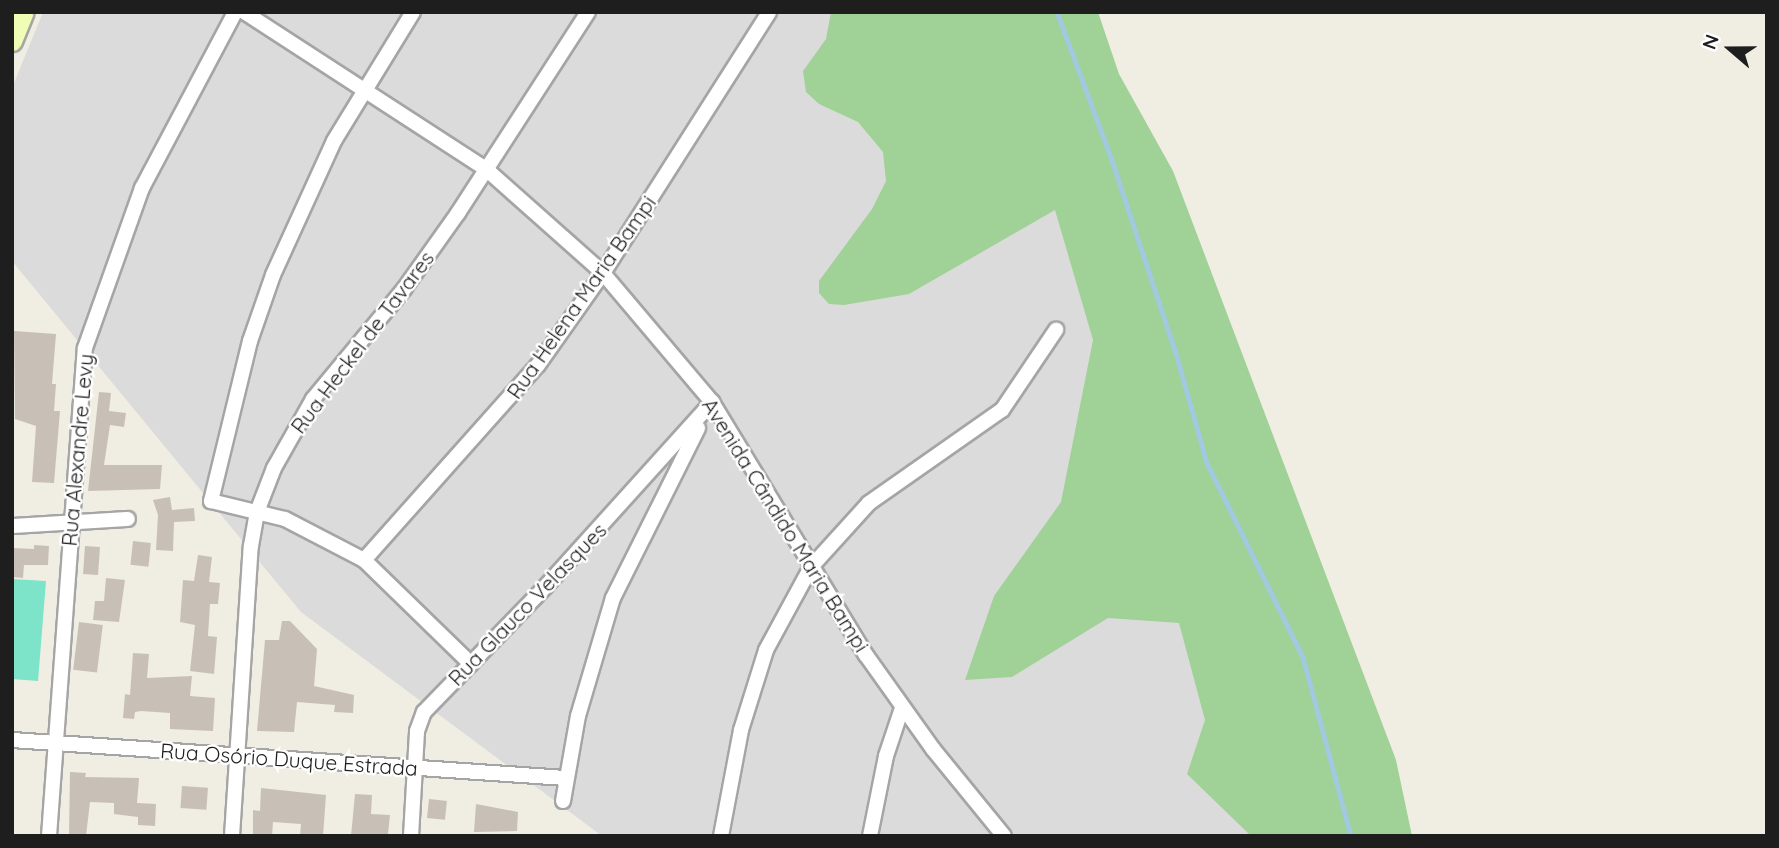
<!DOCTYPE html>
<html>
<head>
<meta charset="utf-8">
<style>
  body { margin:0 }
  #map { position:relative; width:1779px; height:848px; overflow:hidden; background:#f0ede3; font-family:Quicksand,sans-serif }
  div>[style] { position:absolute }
  .residential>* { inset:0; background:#dcdbdb }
  .forest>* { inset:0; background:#a0d196 }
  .pitch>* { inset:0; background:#7de3c9 }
  .stream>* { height:4.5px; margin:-2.25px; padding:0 2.25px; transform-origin:2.25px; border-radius:2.25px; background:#a1cae0 }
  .building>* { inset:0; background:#c8c0b6; transform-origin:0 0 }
  .roads { filter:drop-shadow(2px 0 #a5a5a5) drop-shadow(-2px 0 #a5a5a5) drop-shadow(0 2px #a5a5a5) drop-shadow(0 -2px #a5a5a5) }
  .minor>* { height:14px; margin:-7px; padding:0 7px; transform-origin:7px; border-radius:7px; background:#fff }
  .secondary>* { height:19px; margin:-9.5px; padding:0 9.5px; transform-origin:9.5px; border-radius:9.5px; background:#f0fdb4 }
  span { translate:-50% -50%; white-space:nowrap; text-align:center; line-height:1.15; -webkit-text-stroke:5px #fff; paint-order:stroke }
  .street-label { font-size:21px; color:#1e1e1e }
  .frame { position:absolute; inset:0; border:14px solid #1e1e1e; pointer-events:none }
  .north { position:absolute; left:1695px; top:14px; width:70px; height:70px; -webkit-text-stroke:5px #fff; paint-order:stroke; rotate:290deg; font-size:19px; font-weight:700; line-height:28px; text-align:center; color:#1e1e1e }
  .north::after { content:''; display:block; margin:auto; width:24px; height:32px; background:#1e1e1e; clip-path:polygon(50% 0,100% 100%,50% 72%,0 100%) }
</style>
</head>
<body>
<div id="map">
  <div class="residential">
    <i style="clip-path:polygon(43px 12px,1081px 12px,1365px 836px,602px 836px,301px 612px,12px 261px,12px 88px)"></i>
  </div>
  <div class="forest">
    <i style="clip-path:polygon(831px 12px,1098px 12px,1119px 74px,1173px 171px,1396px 760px,1412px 836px,1251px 836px,1187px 774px,1205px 720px,1179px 623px,1108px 618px,1012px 677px,965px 680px,994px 596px,1061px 502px,1093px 340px,1055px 210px,909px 294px,844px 305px,829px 304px,819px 293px,819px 281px,872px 209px,886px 181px,883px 152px,858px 122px,819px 104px,806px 92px,803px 71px,826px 39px)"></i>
  </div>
  <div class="pitch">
    <i style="clip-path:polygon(12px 579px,46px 581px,38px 681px,12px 679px)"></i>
  </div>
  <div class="stream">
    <i style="left:1057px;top:12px;width:155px;rotate:69.6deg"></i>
    <i style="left:1111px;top:157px;width:206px;rotate:71.7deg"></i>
    <i style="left:1176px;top:353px;width:114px;rotate:74.3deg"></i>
    <i style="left:1207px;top:463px;width:216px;rotate:63.7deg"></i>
    <i style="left:1303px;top:657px;width:185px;rotate:75deg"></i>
  </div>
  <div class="building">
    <i style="clip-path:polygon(14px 331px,56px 334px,52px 384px,56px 384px,54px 411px,60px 411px,54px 483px,32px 482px,36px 426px,15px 419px)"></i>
    <i style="clip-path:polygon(99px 392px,111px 393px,109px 411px,126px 413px,124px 427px,110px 425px,104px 465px,162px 465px,160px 489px,88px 491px)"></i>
    <i style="clip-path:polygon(170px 497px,172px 510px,194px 508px,195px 521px,174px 522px,173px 551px,156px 550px,158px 515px,153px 500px)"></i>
    <i style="left:133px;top:541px;width:18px;height:24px;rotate:6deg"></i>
    <i style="clip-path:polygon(34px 545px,49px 546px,48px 565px,24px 565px,23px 578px,12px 577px,12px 548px,34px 549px)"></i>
    <i style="left:85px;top:546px;width:15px;height:28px;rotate:4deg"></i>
    <i style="clip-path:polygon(198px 555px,212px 557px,209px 582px,220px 583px,218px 604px,210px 604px,208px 636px,217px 637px,214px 674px,190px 671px,195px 625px,180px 622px,183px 580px,194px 581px)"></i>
    <i style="clip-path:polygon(106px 578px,125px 580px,119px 622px,93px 620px,95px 601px,104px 601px)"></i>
    <i style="clip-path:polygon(282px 621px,290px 621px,317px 649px,314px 686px,354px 695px,353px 713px,334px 712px,335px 705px,297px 702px,294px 732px,257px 731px,265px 640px,279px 640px)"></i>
    <i style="left:79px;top:622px;width:24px;height:48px;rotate:7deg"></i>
    <i style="clip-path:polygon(133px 653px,149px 654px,147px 678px,192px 676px,190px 696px,215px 698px,213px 731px,170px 729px,170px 713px,141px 711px,135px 712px,134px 719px,123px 718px,125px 694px,130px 695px)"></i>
    <i style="clip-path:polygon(70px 772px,86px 773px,85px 777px,139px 778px,137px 803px,156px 804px,155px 826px,138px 825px,138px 817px,114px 814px,114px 803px,90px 802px,86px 836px,69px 836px)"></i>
    <i style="left:182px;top:786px;width:26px;height:22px;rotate:4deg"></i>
    <i style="clip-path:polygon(261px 788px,326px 795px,323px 836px,300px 836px,301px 824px,273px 822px,272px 836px,253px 836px,253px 810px,260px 811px)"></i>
    <i style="clip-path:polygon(355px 794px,372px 795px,371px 814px,390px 815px,388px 834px,351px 836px)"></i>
    <i style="left:429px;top:799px;width:18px;height:19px;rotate:6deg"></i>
    <i style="clip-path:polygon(476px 804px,518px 812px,517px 831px,474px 832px)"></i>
  </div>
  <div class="roads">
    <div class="minor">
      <i style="left:244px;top:12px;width:290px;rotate:33deg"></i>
      <i style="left:487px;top:170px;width:155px;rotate:41.6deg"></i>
      <i style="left:603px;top:273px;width:169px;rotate:49.8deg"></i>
      <i style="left:712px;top:402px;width:296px;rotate:58.7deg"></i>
      <i style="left:866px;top:655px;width:115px;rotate:54.5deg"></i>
      <i style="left:933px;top:749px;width:112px;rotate:50.8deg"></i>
      <i style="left:413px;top:12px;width:151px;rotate:121.5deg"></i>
      <i style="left:334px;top:141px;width:147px;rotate:114.5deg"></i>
      <i style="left:273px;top:275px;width:70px;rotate:109.2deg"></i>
      <i style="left:250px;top:341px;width:165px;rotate:103.7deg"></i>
      <i style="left:211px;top:501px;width:76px;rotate:13.7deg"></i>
      <i style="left:285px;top:519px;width:89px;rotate:27.4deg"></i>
      <i style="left:364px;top:560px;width:149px;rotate:44.2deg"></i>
      <i style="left:12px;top:526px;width:116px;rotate:-3.5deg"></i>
      <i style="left:364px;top:560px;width:261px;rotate:-48.3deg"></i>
      <i style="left:538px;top:365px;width:113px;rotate:-54.8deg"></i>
      <i style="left:603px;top:273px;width:309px;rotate:-57.5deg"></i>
      <i style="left:12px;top:740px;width:554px;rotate:3.93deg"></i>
      <i style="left:563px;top:801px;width:86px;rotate:-80deg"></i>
      <i style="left:578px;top:716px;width:123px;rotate:-73.5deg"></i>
      <i style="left:613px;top:598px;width:190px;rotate:-63.4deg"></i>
      <i style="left:49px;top:836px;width:489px;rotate:-85.8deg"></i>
      <i style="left:85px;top:348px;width:170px;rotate:-70.4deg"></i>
      <i style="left:142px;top:188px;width:199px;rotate:-62.1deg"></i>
      <i style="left:232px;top:836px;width:291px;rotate:-86.3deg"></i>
      <i style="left:251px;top:546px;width:35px;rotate:-80deg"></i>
      <i style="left:257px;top:512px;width:47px;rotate:-68.9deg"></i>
      <i style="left:274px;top:468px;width:79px;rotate:-60.5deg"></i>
      <i style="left:313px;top:399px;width:143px;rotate:-50.4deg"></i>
      <i style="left:404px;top:289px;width:93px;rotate:-54.6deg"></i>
      <i style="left:458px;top:213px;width:239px;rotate:-57.1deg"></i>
      <i style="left:411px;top:836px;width:105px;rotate:-86.7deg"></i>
      <i style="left:417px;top:731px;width:20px;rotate:-70deg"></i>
      <i style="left:424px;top:712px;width:175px;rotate:-45.9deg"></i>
      <i style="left:546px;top:586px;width:248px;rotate:-47.9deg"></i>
      <i style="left:721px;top:836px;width:108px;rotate:-79.3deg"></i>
      <i style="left:741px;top:730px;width:84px;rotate:-72.6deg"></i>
      <i style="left:766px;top:650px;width:94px;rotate:-61.5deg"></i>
      <i style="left:811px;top:567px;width:86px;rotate:-47.8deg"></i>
      <i style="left:869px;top:503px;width:162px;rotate:-35deg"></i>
      <i style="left:1002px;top:410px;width:97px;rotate:-56deg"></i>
      <i style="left:870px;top:836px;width:82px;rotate:-78.7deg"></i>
      <i style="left:886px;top:756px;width:51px;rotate:-71.6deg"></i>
    </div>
    <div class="secondary">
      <i style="left:12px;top:41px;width:31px;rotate:-68deg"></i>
    </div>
  </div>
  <div class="street-label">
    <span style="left:581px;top:297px;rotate:-55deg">Rua Helena Maria Bampi</span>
    <span style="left:362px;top:342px;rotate:-53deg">Rua Heckel de Tavares</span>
    <span style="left:77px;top:450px;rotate:-85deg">Rua Alexandre Levy</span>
    <span style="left:786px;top:525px;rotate:58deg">Avenida Cândido Maria Bampi</span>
    <span style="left:527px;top:604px;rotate:-46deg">Rua Glauco Velasques</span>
    <span style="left:289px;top:759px;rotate:4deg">Rua Osório Duque Estrada</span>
  </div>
  <div class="frame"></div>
  <div class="north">N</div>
</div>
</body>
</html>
